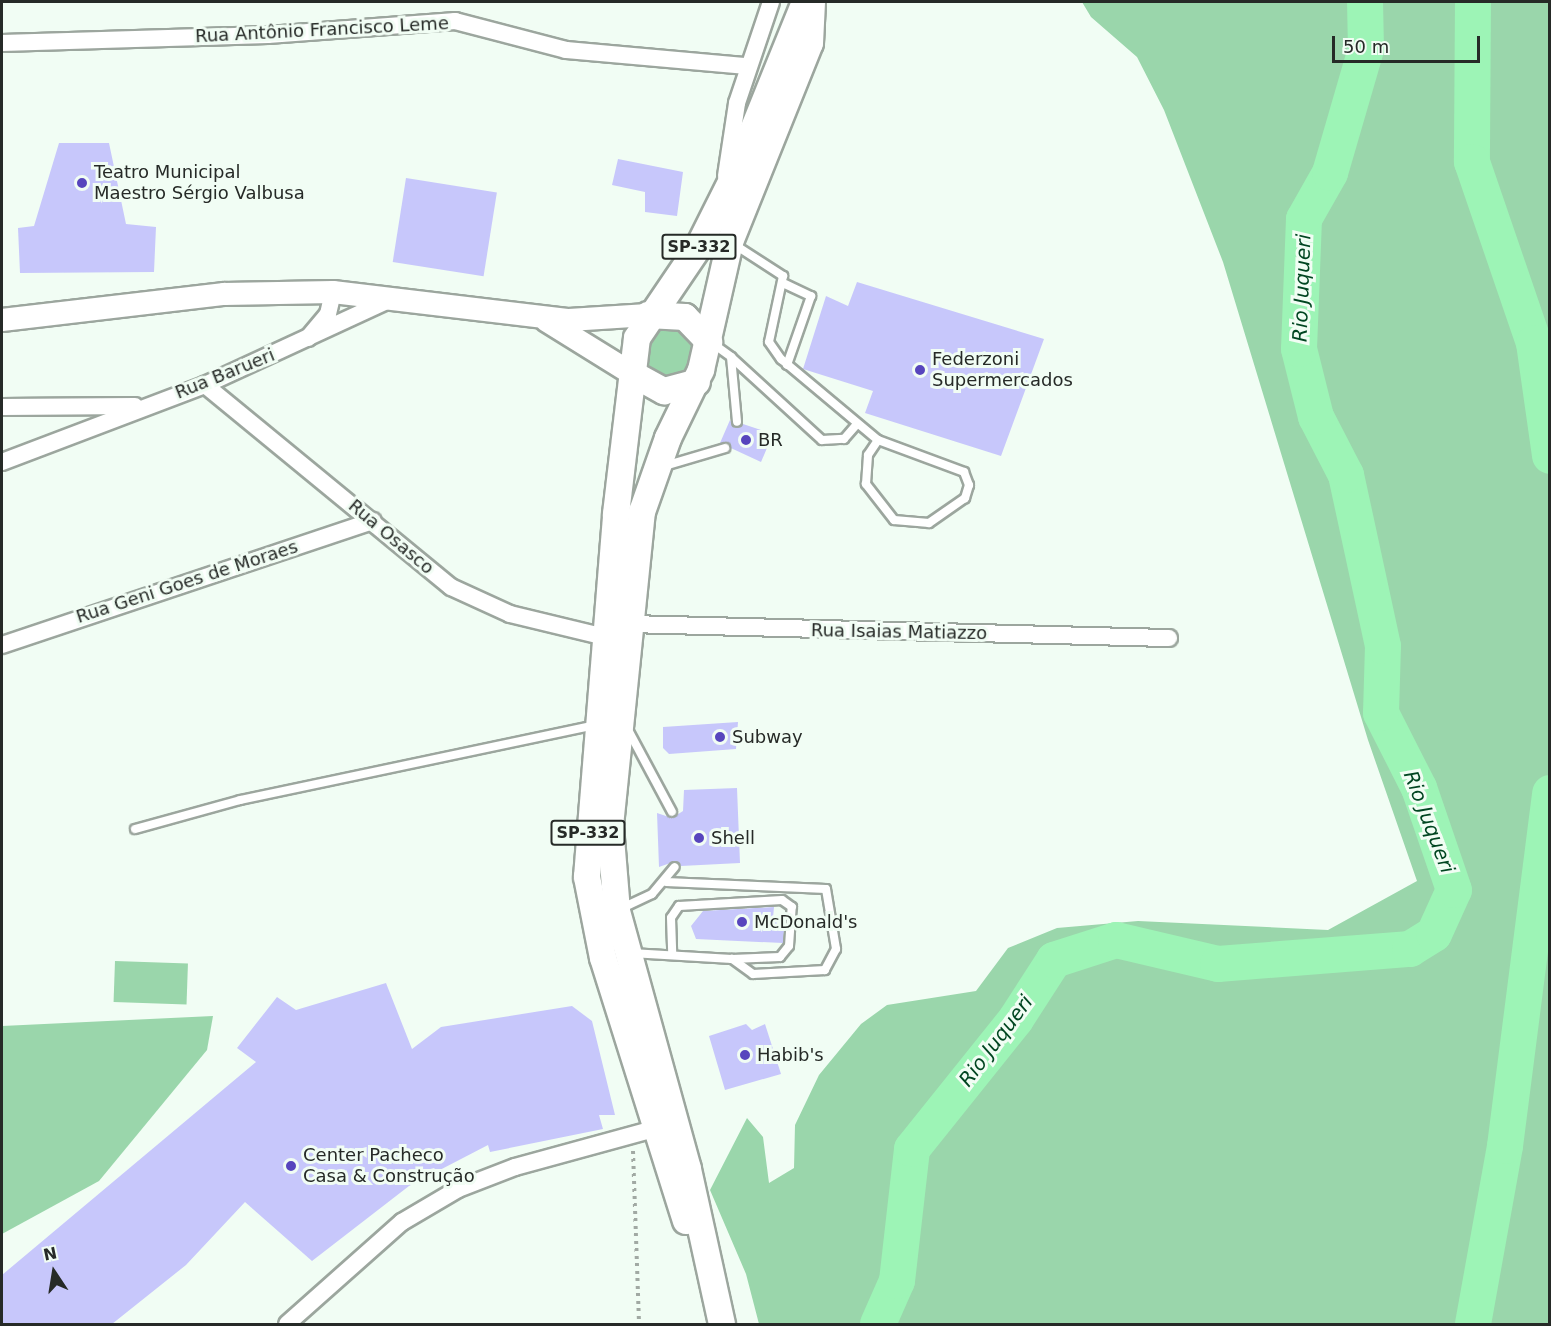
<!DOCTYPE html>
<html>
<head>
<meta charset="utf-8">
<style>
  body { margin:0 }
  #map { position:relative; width:1551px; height:1326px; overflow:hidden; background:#f1fdf4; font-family:"DejaVu Sans",sans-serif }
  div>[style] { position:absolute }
  .green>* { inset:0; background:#9ad6ab; transform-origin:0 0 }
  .river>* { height:36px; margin:-18px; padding:0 18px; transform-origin:18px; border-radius:18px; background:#9df4b6 }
  .building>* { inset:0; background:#c7c7fb; transform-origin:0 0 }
  .path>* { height:4px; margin-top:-2px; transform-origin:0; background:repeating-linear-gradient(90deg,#a1a9a3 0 3px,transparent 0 7.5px) }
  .roads { filter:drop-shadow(2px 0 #9ca69e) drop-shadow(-2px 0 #9ca69e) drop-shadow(0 2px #9ca69e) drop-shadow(0 -2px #9ca69e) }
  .lane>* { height:8px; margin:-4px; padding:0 4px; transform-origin:4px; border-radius:4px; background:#fff }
  .street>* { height:16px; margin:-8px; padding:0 8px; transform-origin:8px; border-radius:8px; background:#fff }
  .secondary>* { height:22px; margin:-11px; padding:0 11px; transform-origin:11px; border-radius:11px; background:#fff }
  .primary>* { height:26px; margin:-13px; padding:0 13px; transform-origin:13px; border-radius:13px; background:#fff }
  .dots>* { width:16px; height:16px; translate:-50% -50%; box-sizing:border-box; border:3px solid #f1fdf4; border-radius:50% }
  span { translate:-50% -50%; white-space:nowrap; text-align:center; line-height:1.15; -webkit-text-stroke:6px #f1fdf4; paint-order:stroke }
  .shield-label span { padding:2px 4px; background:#f1fdf4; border:2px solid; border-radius:4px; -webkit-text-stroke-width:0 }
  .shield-label { font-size:16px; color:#262a27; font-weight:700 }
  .street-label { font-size:18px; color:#262a27 }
  .poi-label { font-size:18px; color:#262a27 }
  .left { translate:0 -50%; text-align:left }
  .water-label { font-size:20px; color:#004621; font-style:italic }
  .frame { position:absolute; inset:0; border:3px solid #262a27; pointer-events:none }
  .north { position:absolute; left:24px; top:1242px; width:60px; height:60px; -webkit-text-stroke:4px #f1fdf4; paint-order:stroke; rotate:348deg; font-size:16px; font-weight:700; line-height:24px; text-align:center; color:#262a27 }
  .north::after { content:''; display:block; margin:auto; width:21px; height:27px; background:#262a27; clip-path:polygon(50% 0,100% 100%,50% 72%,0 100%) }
  .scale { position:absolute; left:1332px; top:36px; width:148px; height:27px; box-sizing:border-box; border:3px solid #262a27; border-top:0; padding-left:8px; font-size:18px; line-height:21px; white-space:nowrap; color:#262a27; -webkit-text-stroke:4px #f1fdf4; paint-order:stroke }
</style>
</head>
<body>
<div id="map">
  <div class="green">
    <i style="clip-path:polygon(1082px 2px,1549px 2px,1549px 1324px,759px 1324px,746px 1274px,710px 1190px,747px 1118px,763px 1137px,769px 1183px,794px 1168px,795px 1125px,819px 1075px,861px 1024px,887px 1005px,976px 991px,1008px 948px,1057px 928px,1138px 921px,1328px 930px,1417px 881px,1368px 740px,1223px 262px,1164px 110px,1137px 57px,1091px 17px)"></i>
    <i style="clip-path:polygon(677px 326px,689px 333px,693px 347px,689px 369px,670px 382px,652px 380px,642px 363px,647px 343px,661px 327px)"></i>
    <i style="left:115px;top:961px;width:73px;height:41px;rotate:2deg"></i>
    <i style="clip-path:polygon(213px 1016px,207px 1050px,99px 1181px,2px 1234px,2px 1026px)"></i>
  </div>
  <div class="river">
    <i style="left:1473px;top:2px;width:160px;rotate:90.4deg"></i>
    <i style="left:1472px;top:162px;width:191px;rotate:71.1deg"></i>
    <i style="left:1534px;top:343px;width:114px;rotate:81.9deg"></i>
    <i style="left:878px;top:1324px;width:47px;rotate:-66.2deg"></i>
    <i style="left:897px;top:1281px;width:133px;rotate:-83.5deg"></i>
    <i style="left:912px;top:1149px;width:166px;rotate:-51.3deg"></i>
    <i style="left:1016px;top:1019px;width:70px;rotate:-57.2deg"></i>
    <i style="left:1054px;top:960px;width:65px;rotate:-17.9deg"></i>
    <i style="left:1116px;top:940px;width:105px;rotate:13.2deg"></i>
    <i style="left:1218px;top:964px;width:193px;rotate:-4.5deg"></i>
    <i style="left:1410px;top:949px;width:28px;rotate:-32deg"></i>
    <i style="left:1434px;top:934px;width:48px;rotate:-65.6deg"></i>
    <i style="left:1454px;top:890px;width:108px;rotate:-108.9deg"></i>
    <i style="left:1419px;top:788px;width:84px;rotate:-116.9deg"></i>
    <i style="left:1381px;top:713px;width:67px;rotate:-88.3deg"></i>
    <i style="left:1383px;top:646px;width:175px;rotate:-102.2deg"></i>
    <i style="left:1346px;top:475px;width:65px;rotate:-117.3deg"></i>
    <i style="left:1316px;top:417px;width:70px;rotate:-104deg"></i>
    <i style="left:1299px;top:349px;width:130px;rotate:-87.8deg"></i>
    <i style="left:1304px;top:219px;width:53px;rotate:-60.5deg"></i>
    <i style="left:1330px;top:173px;width:129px;rotate:-73.8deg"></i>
    <i style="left:1366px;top:49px;width:47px;rotate:-91.2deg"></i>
    <i style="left:1473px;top:1324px;width:181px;rotate:-79.8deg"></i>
    <i style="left:1505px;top:1146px;width:356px;rotate:-82.7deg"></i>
  </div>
  <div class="building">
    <i style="clip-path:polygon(59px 143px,109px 143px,126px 224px,156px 227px,154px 272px,20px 273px,18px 228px,34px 226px)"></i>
    <i style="clip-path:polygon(618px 159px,683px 172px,677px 216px,645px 212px,645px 192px,612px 185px)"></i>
    <i style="left:406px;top:178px;width:92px;height:85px;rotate:9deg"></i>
    <i style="clip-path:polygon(857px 282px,1044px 339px,1001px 456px,865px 413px,873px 391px,803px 369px,826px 296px,848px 306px)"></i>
    <i style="clip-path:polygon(730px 420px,735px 428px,743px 424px,773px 434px,761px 462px,720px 443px)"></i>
    <i style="clip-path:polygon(738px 722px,736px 749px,669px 754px,663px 748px,663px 727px)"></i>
    <i style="clip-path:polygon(737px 788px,740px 863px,681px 866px,676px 861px,659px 867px,657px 813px,672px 818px,683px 811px,684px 790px)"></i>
    <i style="clip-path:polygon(774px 907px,773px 918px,785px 918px,783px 943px,696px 939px,691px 926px,703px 911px)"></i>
    <i style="clip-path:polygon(386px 983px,412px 1049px,441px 1027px,572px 1006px,592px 1021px,615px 1115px,599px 1115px,603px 1129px,490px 1152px,488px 1145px,409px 1186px,312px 1261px,245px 1202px,186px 1265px,112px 1324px,2px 1324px,2px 1275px,256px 1062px,237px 1048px,277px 997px,296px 1010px)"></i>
    <i style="clip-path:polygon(746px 1024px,752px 1030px,765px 1024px,781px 1074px,725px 1090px,709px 1036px)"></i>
  </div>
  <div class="path">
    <i style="left:633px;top:1151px;width:173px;rotate:88deg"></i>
  </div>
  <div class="roads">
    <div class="lane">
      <i style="left:732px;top:243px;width:61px;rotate:32.9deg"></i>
      <i style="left:783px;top:276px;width:67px;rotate:102deg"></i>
      <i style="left:769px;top:342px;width:21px;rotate:55deg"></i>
      <i style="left:781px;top:359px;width:126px;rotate:39.9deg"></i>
      <i style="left:878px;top:440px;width:92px;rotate:20.4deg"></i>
      <i style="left:964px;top:472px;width:14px;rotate:69deg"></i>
      <i style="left:969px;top:485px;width:14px;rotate:107deg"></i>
      <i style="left:965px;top:498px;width:44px;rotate:145.2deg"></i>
      <i style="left:929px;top:523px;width:35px;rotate:-175deg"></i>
      <i style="left:894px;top:520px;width:46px;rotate:-127.9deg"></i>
      <i style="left:866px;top:484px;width:29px;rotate:-86deg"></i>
      <i style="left:868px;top:455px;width:18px;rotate:-56deg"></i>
      <i style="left:785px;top:284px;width:29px;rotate:25deg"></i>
      <i style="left:811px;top:296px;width:73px;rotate:109.2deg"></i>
      <i style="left:712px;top:343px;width:24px;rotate:36deg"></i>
      <i style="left:731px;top:357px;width:65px;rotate:84.7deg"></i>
      <i style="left:731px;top:357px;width:123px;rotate:42.4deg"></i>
      <i style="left:822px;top:440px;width:22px;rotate:-3deg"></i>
      <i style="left:844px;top:439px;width:18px;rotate:-49deg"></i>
      <i style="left:661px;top:467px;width:67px;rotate:-16.5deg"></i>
      <i style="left:627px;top:728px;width:95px;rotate:61.8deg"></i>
      <i style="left:135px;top:829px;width:109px;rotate:-15.4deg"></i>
      <i style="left:240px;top:800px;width:365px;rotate:-11.9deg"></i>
      <i style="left:666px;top:882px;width:160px;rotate:2.5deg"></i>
      <i style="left:826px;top:889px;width:61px;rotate:80.5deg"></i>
      <i style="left:836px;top:949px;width:24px;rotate:118deg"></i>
      <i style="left:825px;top:970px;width:72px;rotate:176.8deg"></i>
      <i style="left:753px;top:974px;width:26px;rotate:-144deg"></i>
      <i style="left:620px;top:909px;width:35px;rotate:-25deg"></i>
      <i style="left:652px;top:894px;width:35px;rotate:-50deg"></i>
      <i style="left:631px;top:953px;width:101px;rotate:3.4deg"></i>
      <i style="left:732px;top:959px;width:48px;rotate:-2.4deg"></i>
      <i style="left:780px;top:957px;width:14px;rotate:-51deg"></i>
      <i style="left:789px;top:946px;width:39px;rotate:-86deg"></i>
      <i style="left:792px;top:907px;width:12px;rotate:-145deg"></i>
      <i style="left:782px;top:900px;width:103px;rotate:176.7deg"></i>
      <i style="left:679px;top:906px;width:14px;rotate:124deg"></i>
      <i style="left:671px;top:918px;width:37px;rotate:88deg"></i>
    </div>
    <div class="street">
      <i style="left:2px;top:43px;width:266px;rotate:-1.7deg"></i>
      <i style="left:268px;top:35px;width:188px;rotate:-4.3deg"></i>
      <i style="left:455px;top:21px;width:115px;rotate:14.6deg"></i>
      <i style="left:566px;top:50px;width:182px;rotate:5.1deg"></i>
      <i style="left:726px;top:176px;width:74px;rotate:-81.4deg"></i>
      <i style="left:737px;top:103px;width:107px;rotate:-71.4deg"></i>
      <i style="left:308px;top:338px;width:31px;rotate:-50deg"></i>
      <i style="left:328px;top:314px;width:23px;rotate:-77deg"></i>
      <i style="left:205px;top:385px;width:318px;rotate:39.4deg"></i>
      <i style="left:451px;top:587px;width:65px;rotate:24.6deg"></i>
      <i style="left:510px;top:614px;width:98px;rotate:13.6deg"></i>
      <i style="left:2px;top:407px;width:133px;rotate:-0.4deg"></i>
      <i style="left:2px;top:462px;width:217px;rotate:-20.8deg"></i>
      <i style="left:205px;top:385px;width:207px;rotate:-24.8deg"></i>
      <i style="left:629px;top:624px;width:540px;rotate:1.49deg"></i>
      <i style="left:2px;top:645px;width:391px;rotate:-18.5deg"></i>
      <i style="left:287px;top:1324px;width:154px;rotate:-41.6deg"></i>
      <i style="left:402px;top:1222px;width:65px;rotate:-30.5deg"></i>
      <i style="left:458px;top:1189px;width:61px;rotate:-21.1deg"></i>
      <i style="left:515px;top:1167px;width:144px;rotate:-15.3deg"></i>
    </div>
    <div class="secondary">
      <i style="left:2px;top:320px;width:224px;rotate:-6.7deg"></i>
      <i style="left:224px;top:294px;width:109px;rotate:-1.1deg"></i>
      <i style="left:333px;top:292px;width:238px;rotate:6.8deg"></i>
      <i style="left:569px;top:320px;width:79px;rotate:-3.6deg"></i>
      <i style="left:547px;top:321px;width:99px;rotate:31.8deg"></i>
    </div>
    <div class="primary">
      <i style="left:648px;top:315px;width:37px;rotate:3deg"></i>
      <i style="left:685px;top:317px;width:35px;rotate:46deg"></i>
      <i style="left:631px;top:373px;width:38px;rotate:29deg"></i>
      <i style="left:664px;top:391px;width:34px;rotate:-15deg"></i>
      <i style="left:686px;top:1221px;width:276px;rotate:-107.5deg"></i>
      <i style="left:603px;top:958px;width:83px;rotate:-101.2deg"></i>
      <i style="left:587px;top:877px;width:364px;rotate:-85.4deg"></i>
      <i style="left:616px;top:514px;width:177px;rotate:-83.2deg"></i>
      <i style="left:637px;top:338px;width:109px;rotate:-55.9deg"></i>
      <i style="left:698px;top:248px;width:85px;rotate:-63.4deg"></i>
      <i style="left:736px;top:172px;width:183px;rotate:-67.9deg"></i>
      <i style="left:722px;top:1324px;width:159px;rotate:-102.4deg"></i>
      <i style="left:688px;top:1169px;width:268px;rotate:-105.4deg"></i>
      <i style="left:617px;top:911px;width:85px;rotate:-94.7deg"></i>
      <i style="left:610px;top:826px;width:316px;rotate:-84.2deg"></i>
      <i style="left:642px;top:512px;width:78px;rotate:-70.6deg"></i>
      <i style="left:668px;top:438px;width:76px;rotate:-64.1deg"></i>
      <i style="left:701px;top:370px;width:131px;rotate:-77.2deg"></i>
      <i style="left:730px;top:242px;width:214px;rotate:-68.1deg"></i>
      <i style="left:810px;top:43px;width:41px;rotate:-87.2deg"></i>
    </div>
  </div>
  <div class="dots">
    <i style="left:82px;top:183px;background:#5745bd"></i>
    <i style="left:920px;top:370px;background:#5745bd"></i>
    <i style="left:746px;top:440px;background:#5745bd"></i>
    <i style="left:720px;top:737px;background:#5745bd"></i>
    <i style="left:699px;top:838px;background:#5745bd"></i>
    <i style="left:742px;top:922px;background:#5745bd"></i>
    <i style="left:745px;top:1055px;background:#5745bd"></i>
    <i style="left:291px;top:1166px;background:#5745bd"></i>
  </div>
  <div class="shield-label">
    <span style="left:699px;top:247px">SP-332</span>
    <span style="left:588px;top:833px">SP-332</span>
  </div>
  <div class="street-label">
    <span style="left:322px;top:30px;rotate:-3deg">Rua Antônio Francisco Leme</span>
    <span style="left:225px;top:374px;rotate:-22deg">Rua Barueri</span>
    <span style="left:391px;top:537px;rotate:40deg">Rua Osasco</span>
    <span style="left:187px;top:582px;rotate:-18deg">Rua Geni Goes de Moraes</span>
    <span style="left:899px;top:632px;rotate:1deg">Rua Isaias Matiazzo</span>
  </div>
  <div class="poi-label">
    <span class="left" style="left:94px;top:183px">Teatro Municipal<br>Maestro Sérgio Valbusa</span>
    <span class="left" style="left:932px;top:370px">Federzoni<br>Supermercados</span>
    <span class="left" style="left:758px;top:440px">BR</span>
    <span class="left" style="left:732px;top:737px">Subway</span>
    <span class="left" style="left:711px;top:838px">Shell</span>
    <span class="left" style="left:754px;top:922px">McDonald's</span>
    <span class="left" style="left:757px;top:1055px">Habib's</span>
    <span class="left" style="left:303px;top:1166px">Center Pacheco<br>Casa &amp; Construção</span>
  </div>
  <div class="water-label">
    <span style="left:1302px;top:288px;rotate:-88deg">Rio Juqueri</span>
    <span style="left:1429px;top:822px;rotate:69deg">Rio Juqueri</span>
    <span style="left:996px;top:1041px;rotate:-53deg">Rio Juqueri</span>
  </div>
  <div class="frame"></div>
  <div class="north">N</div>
  <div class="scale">50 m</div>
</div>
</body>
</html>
